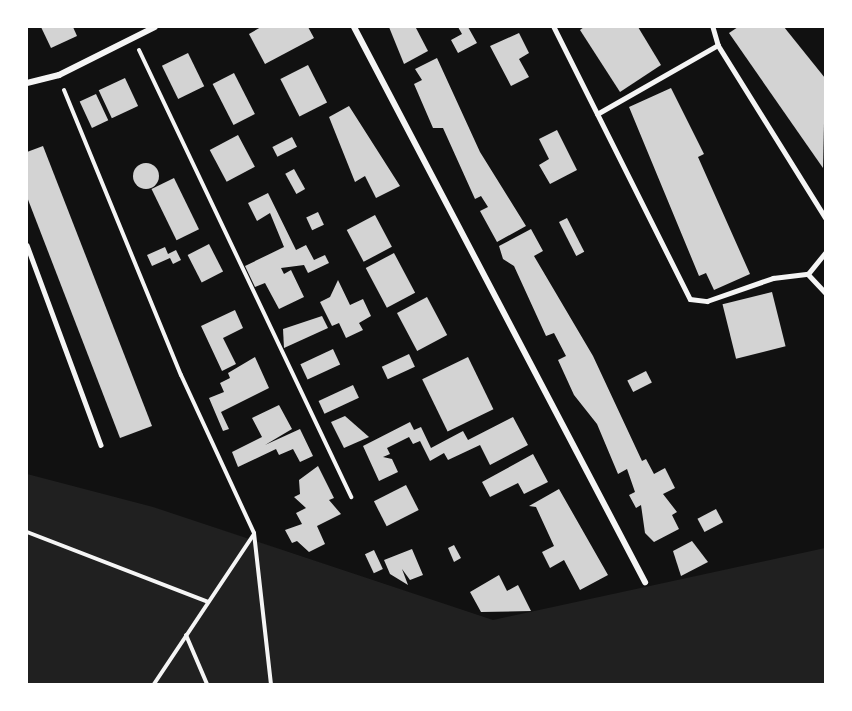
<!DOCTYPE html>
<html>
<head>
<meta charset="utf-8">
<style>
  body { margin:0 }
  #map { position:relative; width:852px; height:711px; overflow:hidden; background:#111; font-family:"Source Sans 3",sans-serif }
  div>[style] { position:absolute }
  .green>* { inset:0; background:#202020 }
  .building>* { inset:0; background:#d3d3d3; transform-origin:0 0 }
  .round { border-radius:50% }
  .path>* { height:4px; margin:-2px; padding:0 2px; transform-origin:2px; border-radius:2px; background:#f5f5f5 }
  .service>* { height:4.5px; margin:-2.25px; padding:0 2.25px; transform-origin:2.25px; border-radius:2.25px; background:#f5f5f5 }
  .minor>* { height:6px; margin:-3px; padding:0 3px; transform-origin:3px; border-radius:3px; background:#f5f5f5 }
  span { translate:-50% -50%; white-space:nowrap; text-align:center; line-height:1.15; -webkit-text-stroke:4.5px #fff; paint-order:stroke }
  .frame { position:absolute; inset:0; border:28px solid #fff; pointer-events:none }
</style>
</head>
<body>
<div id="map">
  <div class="green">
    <i style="clip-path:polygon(27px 474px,153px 507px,493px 620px,825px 548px,825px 684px,27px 684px)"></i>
  </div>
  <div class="building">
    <i style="clip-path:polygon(41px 27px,73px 27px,77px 36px,51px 48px)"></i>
    <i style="clip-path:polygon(261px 27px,308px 27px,314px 38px,265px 64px,249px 34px)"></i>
    <i style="clip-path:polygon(389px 27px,416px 28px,428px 51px,404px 64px)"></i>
    <i style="clip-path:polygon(458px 27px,468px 27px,477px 43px,458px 53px,451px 40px,462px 34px)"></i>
    <i style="clip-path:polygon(584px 27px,638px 27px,661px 65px,620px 92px,580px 30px)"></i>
    <i style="clip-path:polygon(738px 27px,784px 27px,825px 78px,823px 168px,729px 33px)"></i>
    <i style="clip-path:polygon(519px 33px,529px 53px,519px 59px,529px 77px,511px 86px,490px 46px)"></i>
    <i style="left:188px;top:53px;width:37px;height:29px;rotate:64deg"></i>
    <i style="clip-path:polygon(437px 58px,480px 152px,526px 226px,497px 242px,480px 211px,488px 207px,481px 196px,475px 199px,443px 128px,433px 128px,414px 84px,422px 80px,415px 69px)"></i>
    <i style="left:308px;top:65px;width:42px;height:31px;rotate:63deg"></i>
    <i style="left:234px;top:73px;width:46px;height:24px;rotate:63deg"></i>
    <i style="left:125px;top:78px;width:31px;height:29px;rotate:65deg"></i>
    <i style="clip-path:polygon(671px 88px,704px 154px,698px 157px,750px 274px,714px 290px,706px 273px,699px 276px,629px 107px)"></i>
    <i style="left:96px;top:94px;width:29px;height:18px;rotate:65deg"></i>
    <i style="clip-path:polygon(349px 106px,400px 186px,376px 198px,365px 176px,355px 182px,329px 117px)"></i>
    <i style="clip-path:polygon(557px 130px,577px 170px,550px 184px,539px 165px,549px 159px,539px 139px)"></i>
    <i style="left:238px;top:135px;width:36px;height:32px;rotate:62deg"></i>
    <i style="left:292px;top:137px;width:11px;height:22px;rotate:63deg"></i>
    <i style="clip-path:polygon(43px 146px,152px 426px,120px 438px,27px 197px,27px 152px)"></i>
    <i class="round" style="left:133px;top:163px;width:26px;height:26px"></i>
    <i style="left:294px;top:169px;width:23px;height:10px;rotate:61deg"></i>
    <i style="left:174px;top:178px;width:57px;height:25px;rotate:64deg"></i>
    <i style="clip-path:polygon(268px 193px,296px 250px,306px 245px,314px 260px,325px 255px,329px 263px,308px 273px,304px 265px,281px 268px,284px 274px,291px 270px,304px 297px,279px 309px,265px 283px,255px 287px,245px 266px,284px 247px,270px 213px,257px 221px,248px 203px)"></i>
    <i style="left:318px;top:212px;width:14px;height:13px;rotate:65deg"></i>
    <i style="left:375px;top:215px;width:36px;height:32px;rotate:62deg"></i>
    <i style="left:567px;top:218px;width:38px;height:9px;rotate:63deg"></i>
    <i style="clip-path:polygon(531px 229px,543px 251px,534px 256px,593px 356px,642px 461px,646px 459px,654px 474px,665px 468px,675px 488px,663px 494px,677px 512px,672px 515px,679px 529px,654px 542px,645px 533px,641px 505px,636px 508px,629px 495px,635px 492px,627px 469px,618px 474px,597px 424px,574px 395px,558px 360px,566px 356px,554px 333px,546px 336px,514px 266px,503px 259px,499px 246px)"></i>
    <i style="left:209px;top:244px;width:31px;height:24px;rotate:63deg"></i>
    <i style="clip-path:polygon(165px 247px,168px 254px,176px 250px,181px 260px,173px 264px,170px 258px,152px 266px,147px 255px)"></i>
    <i style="left:394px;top:253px;width:45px;height:32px;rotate:62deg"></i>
    <i style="clip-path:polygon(338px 280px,350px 305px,363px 299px,371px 316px,359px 323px,363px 330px,346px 338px,339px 323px,332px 326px,320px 302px,330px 297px)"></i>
    <i style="left:772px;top:292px;width:56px;height:51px;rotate:76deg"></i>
    <i style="left:427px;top:297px;width:43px;height:34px;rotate:62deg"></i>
    <i style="clip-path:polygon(235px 310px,243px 328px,223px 338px,236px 364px,222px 371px,201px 326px)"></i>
    <i style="clip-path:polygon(322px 316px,328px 328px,284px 348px,283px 329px)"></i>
    <i style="left:333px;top:349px;width:17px;height:36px;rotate:65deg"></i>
    <i style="left:409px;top:354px;width:14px;height:30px;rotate:65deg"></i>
    <i style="clip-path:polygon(255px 357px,269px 388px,221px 412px,229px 429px,223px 431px,209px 398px,224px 392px,220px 383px,230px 378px,228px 373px)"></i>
    <i style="left:468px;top:357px;width:58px;height:51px;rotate:64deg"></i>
    <i style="left:646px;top:371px;width:13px;height:21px;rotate:63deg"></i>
    <i style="left:353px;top:385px;width:14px;height:38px;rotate:65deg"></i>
    <i style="clip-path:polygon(279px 405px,292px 429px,265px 445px,300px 429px,313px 456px,300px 462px,293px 449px,279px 455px,276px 449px,238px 467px,232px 452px,262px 437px,252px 418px)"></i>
    <i style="clip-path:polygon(345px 416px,369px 437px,344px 448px,331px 422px)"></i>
    <i style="clip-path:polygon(513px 417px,528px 445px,490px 465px,480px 445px,448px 460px,444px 453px,430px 461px,420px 441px,413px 444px,409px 437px,387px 448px,390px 454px,383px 457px,392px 459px,398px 472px,379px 481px,363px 446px,410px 422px,414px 430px,421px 427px,431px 448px,463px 431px,468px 440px)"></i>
    <i style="clip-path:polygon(533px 454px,548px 482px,524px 494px,518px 483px,490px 497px,482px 482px)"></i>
    <i style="clip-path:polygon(318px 466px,334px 498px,329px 500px,341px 514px,317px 526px,325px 544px,309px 552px,297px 541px,292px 543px,285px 530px,302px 524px,296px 513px,306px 508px,294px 497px,300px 494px,299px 480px)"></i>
    <i style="left:406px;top:485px;width:28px;height:36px;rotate:63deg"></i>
    <i style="clip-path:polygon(559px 489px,608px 575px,580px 590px,564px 560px,550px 568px,542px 552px,554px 546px,536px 507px,529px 506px)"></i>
    <i style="left:716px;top:509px;width:15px;height:21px;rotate:62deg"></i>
    <i style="clip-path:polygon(692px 541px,708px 562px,681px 576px,673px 551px)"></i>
    <i style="clip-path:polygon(454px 545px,461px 558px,454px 562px,448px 548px)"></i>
    <i style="clip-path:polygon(412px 549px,423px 575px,410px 580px,402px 569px,408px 585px,390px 574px,384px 560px)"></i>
    <i style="left:374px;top:550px;width:21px;height:10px;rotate:65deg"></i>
    <i style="clip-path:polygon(499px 575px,507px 591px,518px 585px,531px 611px,481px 612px,470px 592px)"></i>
  </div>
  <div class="path">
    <i style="left:139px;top:50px;width:495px;rotate:64.6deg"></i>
    <i style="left:64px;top:90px;width:308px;rotate:67.7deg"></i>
    <i style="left:181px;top:375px;width:174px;rotate:65.2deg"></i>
    <i style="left:254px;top:533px;width:152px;rotate:83.6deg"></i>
    <i style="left:27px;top:532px;width:194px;rotate:21.1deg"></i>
    <i style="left:186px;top:635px;width:53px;rotate:66.8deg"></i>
    <i style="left:154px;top:684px;width:180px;rotate:-56.3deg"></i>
  </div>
  <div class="service">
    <i style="left:554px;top:27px;width:304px;rotate:63.4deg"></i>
    <i style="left:690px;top:299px;width:17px;rotate:7deg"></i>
    <i style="left:707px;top:301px;width:70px;rotate:-19.2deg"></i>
    <i style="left:773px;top:278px;width:35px;rotate:-7deg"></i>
    <i style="left:808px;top:274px;width:27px;rotate:-51deg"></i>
    <i style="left:713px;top:27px;width:19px;rotate:74deg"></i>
    <i style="left:718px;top:45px;width:203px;rotate:58.1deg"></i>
    <i style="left:597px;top:114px;width:139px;rotate:-29.7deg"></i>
    <i style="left:27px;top:245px;width:213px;rotate:69.7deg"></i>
    <i style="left:808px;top:274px;width:25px;rotate:47deg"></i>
  </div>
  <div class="minor">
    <i style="left:354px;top:27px;width:627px;rotate:62.33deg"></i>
    <i style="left:27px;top:83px;width:33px;rotate:-14deg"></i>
    <i style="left:59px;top:75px;width:107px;rotate:-26.6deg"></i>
  </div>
  <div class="frame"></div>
</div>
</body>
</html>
